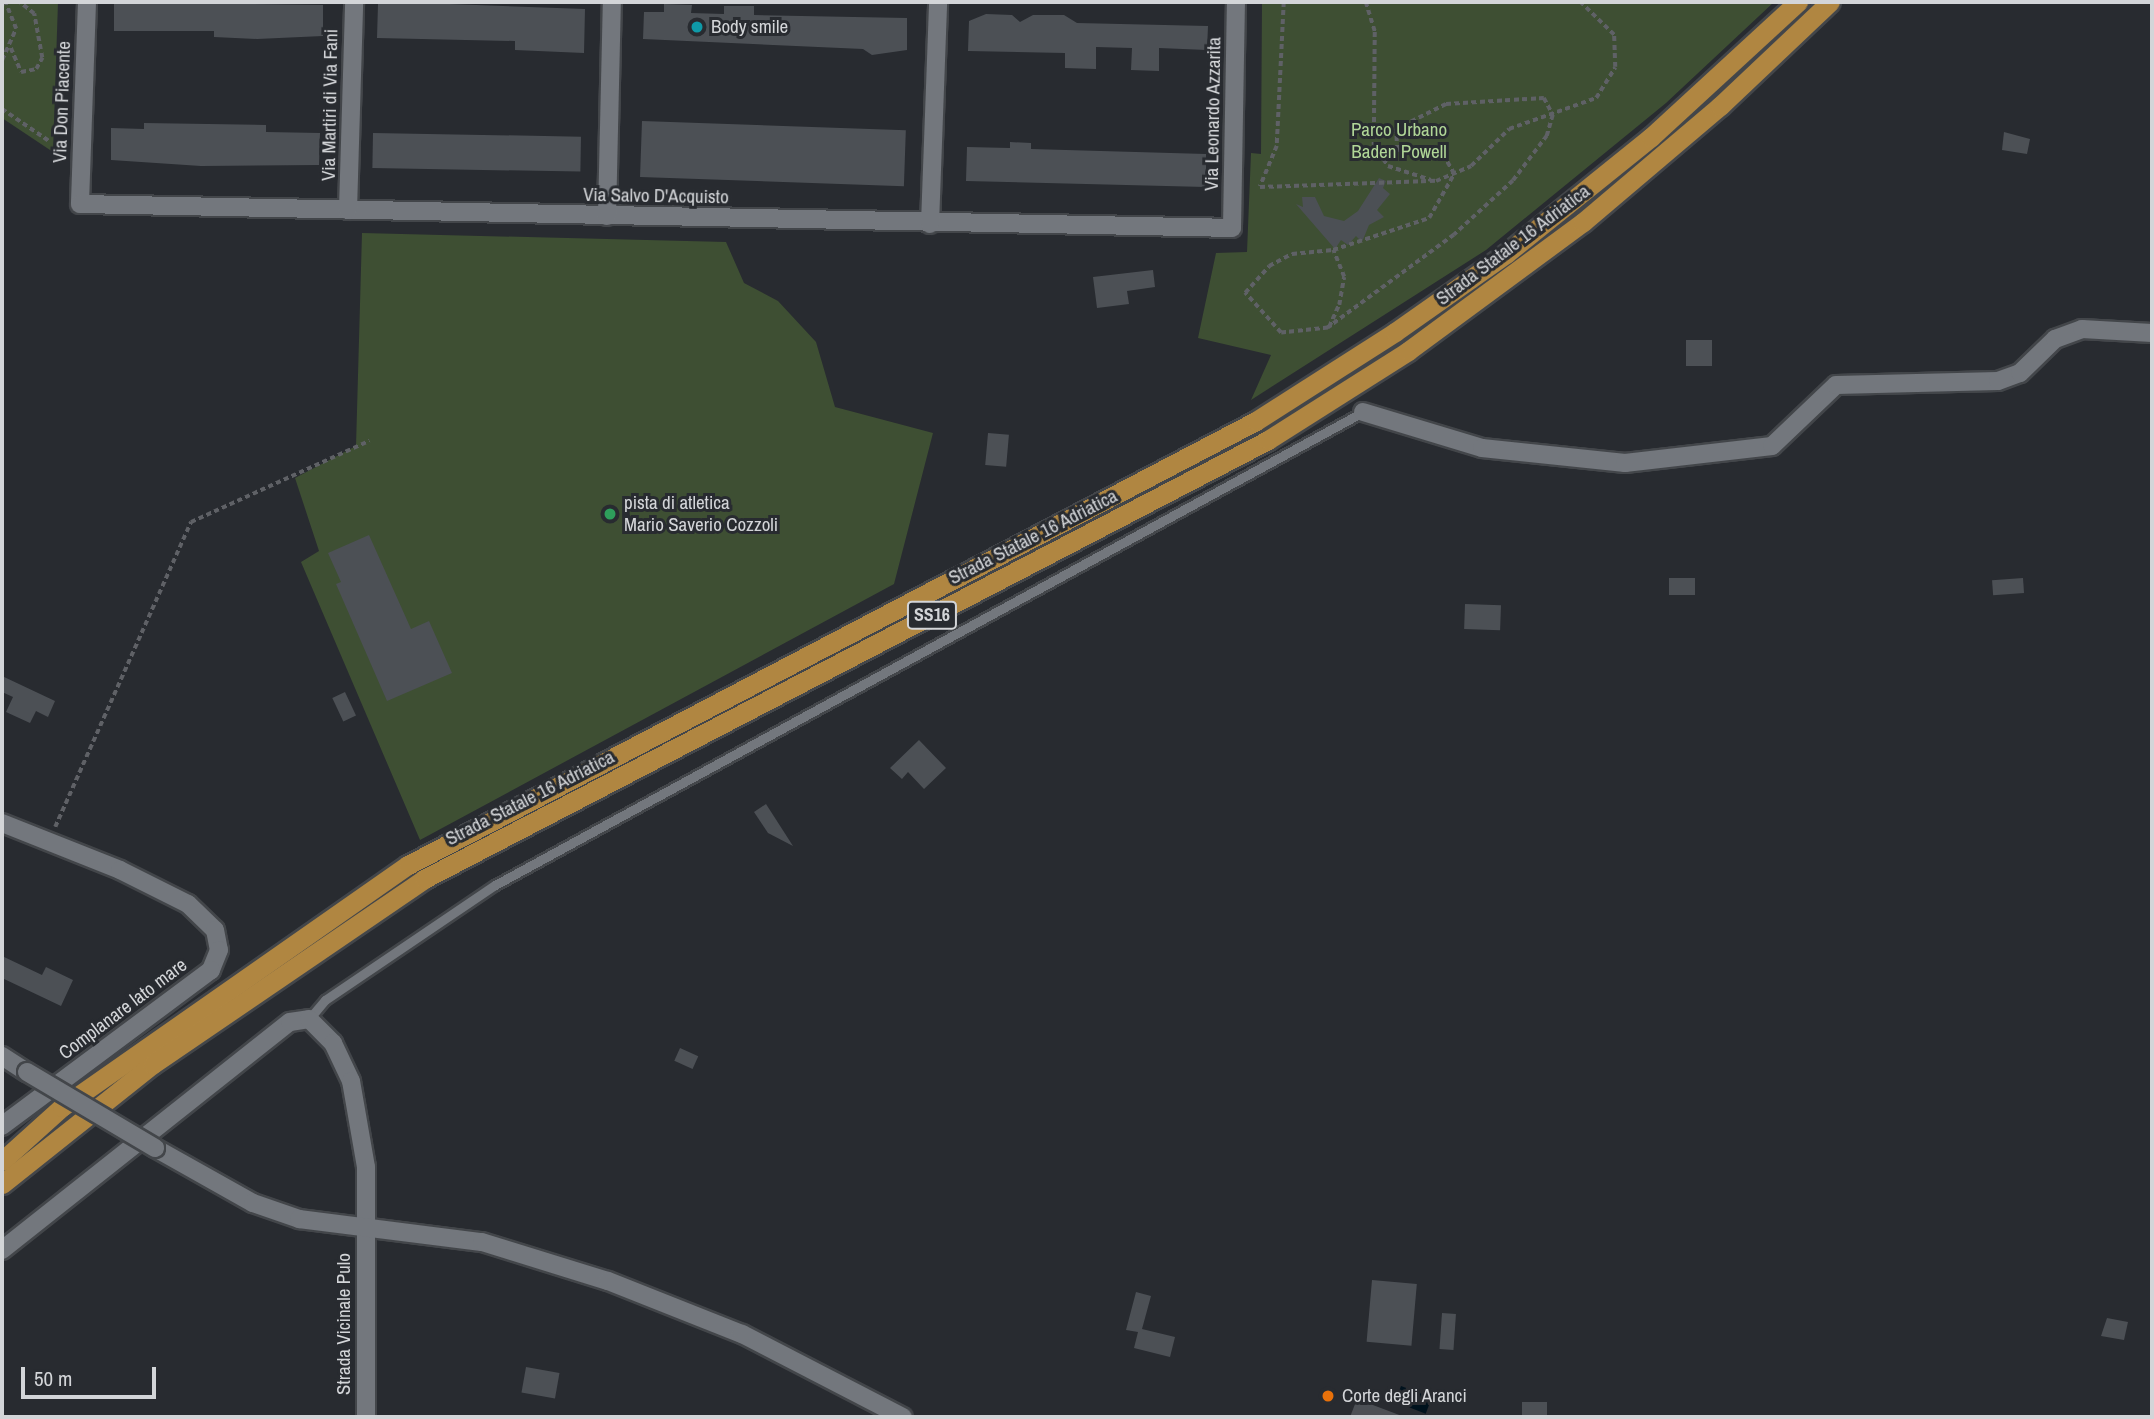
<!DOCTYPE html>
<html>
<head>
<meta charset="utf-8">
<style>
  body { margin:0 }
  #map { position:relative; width:2154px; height:1419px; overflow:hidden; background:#282b30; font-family:"Archivo Narrow",sans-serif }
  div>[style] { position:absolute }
  .green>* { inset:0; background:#3e4f33 }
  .water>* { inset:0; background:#00121d; transform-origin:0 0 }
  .building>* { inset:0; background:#4c5055; transform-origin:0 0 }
  .path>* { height:3.5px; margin-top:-1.75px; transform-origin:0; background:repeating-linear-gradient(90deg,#5f6166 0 5px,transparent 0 8.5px) }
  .roads { filter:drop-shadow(2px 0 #43464a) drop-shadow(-2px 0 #43464a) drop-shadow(0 2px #43464a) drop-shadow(0 -2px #43464a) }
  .service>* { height:9px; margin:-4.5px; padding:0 4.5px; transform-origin:4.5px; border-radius:4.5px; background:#73777d }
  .minor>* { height:18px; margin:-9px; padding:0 9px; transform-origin:9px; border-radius:9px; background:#73777d }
  .secondary>* { height:18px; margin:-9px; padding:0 9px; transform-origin:9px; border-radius:9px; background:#73777d }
  .trunk>* { height:19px; margin:-9.5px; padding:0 9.5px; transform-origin:9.5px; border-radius:9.5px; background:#b08641 }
  .bridges { filter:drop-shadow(2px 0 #43464a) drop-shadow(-2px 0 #43464a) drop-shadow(0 2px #43464a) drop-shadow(0 -2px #43464a) }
  .secondary-bridge>* { height:18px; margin:-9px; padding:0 9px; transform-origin:9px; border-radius:9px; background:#73777d }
  .dots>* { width:19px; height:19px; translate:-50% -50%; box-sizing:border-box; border:4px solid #282b30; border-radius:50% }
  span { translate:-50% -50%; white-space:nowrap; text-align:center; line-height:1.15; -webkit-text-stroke:6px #282b30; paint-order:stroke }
  .shield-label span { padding:2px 5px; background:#282b30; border:2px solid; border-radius:5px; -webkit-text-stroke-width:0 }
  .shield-label { font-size:18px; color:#d3d5d8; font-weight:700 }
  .poi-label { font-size:19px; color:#d3d5d8 }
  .left { translate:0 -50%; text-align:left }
  .street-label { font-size:19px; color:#d3d5d8 }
  .park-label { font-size:19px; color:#b0d697 }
  .frame { position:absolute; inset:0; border:4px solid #d3d5d8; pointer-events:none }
  .scale { position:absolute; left:21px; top:1367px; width:135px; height:32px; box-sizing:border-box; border:4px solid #d3d5d8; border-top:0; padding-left:9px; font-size:21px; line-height:24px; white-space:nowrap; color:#d3d5d8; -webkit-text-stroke:5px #282b30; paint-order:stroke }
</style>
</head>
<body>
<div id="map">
  <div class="green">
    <i style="clip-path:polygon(2px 2px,58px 2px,53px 152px,2px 118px)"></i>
    <i style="clip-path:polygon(1262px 2px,1774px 2px,1666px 103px,1486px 250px,1251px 400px,1271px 355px,1198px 338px,1216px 253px,1247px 252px,1251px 153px,1261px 154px)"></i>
    <i style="clip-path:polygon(362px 233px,726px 242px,744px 283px,778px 301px,816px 342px,835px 407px,933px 433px,894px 584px,420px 840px,301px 562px,319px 551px,295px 478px,356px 446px)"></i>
  </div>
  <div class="water">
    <i style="left:1401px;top:1386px;width:33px;height:17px;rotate:21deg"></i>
  </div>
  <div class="building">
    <i style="clip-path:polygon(114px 2px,323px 5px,323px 36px,257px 39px,214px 37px,214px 31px,114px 31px)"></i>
    <i style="clip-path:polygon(395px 2px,585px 9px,584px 53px,515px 50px,515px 41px,377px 38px,378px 4px)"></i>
    <i style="clip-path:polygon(664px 4px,692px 5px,691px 13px,724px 14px,724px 6px,754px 6px,754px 15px,907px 18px,907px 50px,872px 55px,863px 49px,643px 39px,644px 12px,664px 12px)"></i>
    <i style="clip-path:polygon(986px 14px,1012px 15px,1020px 22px,1033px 15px,1064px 15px,1077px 23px,1208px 26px,1207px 50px,1159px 48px,1159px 71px,1131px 70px,1132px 48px,1096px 47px,1096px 69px,1065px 68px,1065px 53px,968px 51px,969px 21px)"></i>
    <i style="left:642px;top:121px;width:264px;height:56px;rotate:2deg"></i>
    <i style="clip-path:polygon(144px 123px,266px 125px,266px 132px,320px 133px,319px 165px,201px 166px,111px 160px,111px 128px,144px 129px)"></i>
    <i style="clip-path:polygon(2004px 132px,2030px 139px,2027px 154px,2002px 150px)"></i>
    <i style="left:373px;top:133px;width:208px;height:35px;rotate:1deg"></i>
    <i style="clip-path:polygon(1010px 142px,1031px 143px,1031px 149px,1206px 154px,1206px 187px,966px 181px,967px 147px,1010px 148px)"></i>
    <i style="clip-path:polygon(1379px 178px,1386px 181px,1383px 188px,1390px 194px,1377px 210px,1384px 217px,1369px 225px,1362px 242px,1356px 236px,1348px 245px,1341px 240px,1343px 237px,1335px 249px,1296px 204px,1303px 207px,1302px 197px,1315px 197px,1324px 216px,1344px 221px,1358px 211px)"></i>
    <i style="clip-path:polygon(1153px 270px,1155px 287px,1127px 291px,1129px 304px,1097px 308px,1093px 277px)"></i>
    <i style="left:1686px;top:340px;width:26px;height:26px"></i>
    <i style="left:988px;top:433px;width:21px;height:32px;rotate:5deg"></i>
    <i style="clip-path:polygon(369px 535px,411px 629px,429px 621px,452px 673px,387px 701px,336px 584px,341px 582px,328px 553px)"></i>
    <i style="left:1669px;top:578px;width:26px;height:17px"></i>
    <i style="left:2023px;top:578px;width:15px;height:31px;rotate:86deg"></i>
    <i style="left:1465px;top:604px;width:36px;height:25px;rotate:2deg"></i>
    <i style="clip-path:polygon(2px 676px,55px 701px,48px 717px,36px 711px,30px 723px,6px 712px,13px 697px,2px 692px)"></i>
    <i style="left:345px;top:692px;width:26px;height:14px;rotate:65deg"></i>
    <i style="clip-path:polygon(919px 740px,946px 768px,924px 789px,908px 772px,902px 779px,890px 768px)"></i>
    <i style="clip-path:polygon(766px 804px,793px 846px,768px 833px,754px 812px)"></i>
    <i style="clip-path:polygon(2px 956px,42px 975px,46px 967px,73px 980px,61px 1006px,2px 978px)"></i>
    <i style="left:680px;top:1048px;width:20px;height:14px;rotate:24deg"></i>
    <i style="left:1372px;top:1280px;width:45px;height:62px;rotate:5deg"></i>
    <i style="clip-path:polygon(1136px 1292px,1151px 1296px,1142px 1329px,1175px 1337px,1170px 1357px,1134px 1348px,1138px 1332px,1126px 1330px)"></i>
    <i style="left:1442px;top:1313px;width:14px;height:36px;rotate:4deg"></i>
    <i style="clip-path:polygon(2107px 1318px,2128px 1322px,2124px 1340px,2101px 1336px)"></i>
    <i style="left:526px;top:1367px;width:34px;height:26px;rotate:10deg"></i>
    <i style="clip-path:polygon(1357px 1399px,1402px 1416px,1401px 1417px,1350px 1417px)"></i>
    <i style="left:1522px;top:1402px;width:25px;height:15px"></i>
  </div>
  <div class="path">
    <i style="left:1284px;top:2px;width:144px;rotate:92.8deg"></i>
    <i style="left:1277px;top:146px;width:44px;rotate:112.5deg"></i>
    <i style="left:1260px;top:187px;width:176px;rotate:-2deg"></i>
    <i style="left:1436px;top:181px;width:38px;rotate:-23deg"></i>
    <i style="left:1471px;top:166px;width:53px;rotate:-44.2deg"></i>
    <i style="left:1509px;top:129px;width:92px;rotate:-19.6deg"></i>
    <i style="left:1596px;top:98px;width:36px;rotate:-58deg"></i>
    <i style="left:1615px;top:67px;width:32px;rotate:-92deg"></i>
    <i style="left:1614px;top:35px;width:47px;rotate:-135.9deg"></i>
    <i style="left:1301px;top:2px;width:46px"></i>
    <i style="left:1366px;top:2px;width:31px;rotate:73deg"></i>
    <i style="left:1375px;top:32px;width:113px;rotate:90.5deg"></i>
    <i style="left:1374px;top:145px;width:25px;rotate:56deg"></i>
    <i style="left:1388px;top:166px;width:45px;rotate:18deg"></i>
    <i style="left:11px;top:48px;width:26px;rotate:67deg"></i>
    <i style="left:21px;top:72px;width:15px;rotate:-11deg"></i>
    <i style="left:36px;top:69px;width:13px;rotate:-61deg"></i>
    <i style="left:42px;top:58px;width:45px;rotate:-100.3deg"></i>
    <i style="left:34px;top:14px;width:19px;rotate:-141deg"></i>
    <i style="left:2px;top:60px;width:34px;rotate:-66deg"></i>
    <i style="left:16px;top:29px;width:29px;rotate:-112deg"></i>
    <i style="left:1544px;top:98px;width:19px;rotate:62deg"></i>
    <i style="left:1553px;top:115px;width:22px;rotate:106deg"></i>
    <i style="left:1547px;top:136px;width:56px;rotate:127.1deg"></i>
    <i style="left:1513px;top:181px;width:80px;rotate:137.5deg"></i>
    <i style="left:1454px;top:235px;width:157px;rotate:143.6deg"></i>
    <i style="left:1328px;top:328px;width:47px;rotate:173.9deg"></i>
    <i style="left:1281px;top:333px;width:54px;rotate:-132deg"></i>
    <i style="left:1245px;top:293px;width:36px;rotate:-48deg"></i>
    <i style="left:1269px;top:266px;width:26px;rotate:-28deg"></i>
    <i style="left:1292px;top:254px;width:41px;rotate:-5.6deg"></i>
    <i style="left:1333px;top:250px;width:101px;rotate:-18.4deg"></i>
    <i style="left:1429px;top:218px;width:51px;rotate:-60.4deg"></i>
    <i style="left:1454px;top:174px;width:20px;rotate:-120deg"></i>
    <i style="left:1444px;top:157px;width:48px;rotate:-171.5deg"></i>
    <i style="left:1397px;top:150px;width:21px;rotate:-93deg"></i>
    <i style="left:1396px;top:129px;width:56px;rotate:-26.6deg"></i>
    <i style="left:1446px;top:104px;width:98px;rotate:-3.5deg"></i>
    <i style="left:2px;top:109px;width:57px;rotate:34.2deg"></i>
    <i style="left:1329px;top:327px;width:24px;rotate:-66deg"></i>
    <i style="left:1339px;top:305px;width:28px;rotate:-80deg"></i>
    <i style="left:1344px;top:277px;width:29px;rotate:-112deg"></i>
    <i style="left:55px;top:827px;width:334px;rotate:-66deg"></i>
    <i style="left:191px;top:522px;width:196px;rotate:-24.5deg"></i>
  </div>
  <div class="roads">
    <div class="service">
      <i style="left:309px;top:1019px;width:25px;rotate:-50deg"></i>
      <i style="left:325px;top:1000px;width:205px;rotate:-34.1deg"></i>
      <i style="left:495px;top:885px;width:989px;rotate:-28.59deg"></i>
    </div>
    <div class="minor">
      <i style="left:87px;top:2px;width:202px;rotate:92deg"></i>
      <i style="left:80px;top:204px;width:1152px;rotate:1.19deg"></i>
      <i style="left:1232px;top:228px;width:226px;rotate:-89deg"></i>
      <i style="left:348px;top:210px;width:208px;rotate:-88.3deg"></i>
      <i style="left:607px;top:216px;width:214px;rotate:-88.7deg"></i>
      <i style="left:930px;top:224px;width:222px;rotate:-87.9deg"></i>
      <i style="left:1363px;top:412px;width:124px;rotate:16.8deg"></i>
      <i style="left:1482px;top:448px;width:144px;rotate:6deg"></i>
      <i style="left:1625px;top:463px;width:148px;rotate:-6.6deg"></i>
      <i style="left:1772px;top:446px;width:88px;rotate:-43.6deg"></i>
      <i style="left:1836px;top:385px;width:162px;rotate:-1.4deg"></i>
      <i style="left:1998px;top:381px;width:23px;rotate:-20deg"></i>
      <i style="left:2020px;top:373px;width:49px;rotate:-44.2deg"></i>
      <i style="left:2055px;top:339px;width:29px;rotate:-20deg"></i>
      <i style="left:2082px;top:329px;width:70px;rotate:3.3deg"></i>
      <i style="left:2px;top:823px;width:127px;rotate:21.7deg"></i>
      <i style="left:120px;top:870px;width:76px;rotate:26.6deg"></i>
      <i style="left:188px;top:904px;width:37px;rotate:44deg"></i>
      <i style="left:215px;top:930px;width:20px;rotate:79deg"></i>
      <i style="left:219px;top:950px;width:22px;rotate:112deg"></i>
      <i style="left:211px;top:970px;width:261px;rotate:143.3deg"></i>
      <i style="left:2px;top:1250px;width:367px;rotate:-38.4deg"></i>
      <i style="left:290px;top:1022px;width:19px;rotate:-9deg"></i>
      <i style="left:309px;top:1019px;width:34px;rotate:45deg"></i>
      <i style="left:333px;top:1043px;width:42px;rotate:64.7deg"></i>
      <i style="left:351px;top:1081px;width:87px;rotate:80.1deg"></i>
      <i style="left:366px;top:1167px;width:250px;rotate:90deg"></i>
    </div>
    <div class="secondary">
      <i style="left:2px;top:1056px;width:30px;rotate:33deg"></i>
      <i style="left:155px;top:1148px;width:112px;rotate:29.3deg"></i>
      <i style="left:253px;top:1203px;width:49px;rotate:19.2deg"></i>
      <i style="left:299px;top:1219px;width:184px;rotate:7.2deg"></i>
      <i style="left:482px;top:1242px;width:132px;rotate:17.2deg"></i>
      <i style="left:608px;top:1281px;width:144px;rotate:21.6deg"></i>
      <i style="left:742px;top:1334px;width:181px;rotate:27.3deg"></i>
    </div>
    <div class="trunk">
      <i style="left:2px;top:1161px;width:81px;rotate:-42deg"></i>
      <i style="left:62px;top:1107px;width:422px;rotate:-35deg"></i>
      <i style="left:408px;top:865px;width:957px;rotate:-27.64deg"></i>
      <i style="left:1256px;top:421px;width:165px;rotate:-32.6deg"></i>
      <i style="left:1395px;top:332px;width:136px;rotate:-35.1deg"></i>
      <i style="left:1506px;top:254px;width:186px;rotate:-38.9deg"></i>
      <i style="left:1651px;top:137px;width:200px;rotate:-42.6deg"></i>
      <i style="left:2px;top:1184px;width:193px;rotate:-38.5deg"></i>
      <i style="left:153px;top:1064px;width:328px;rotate:-34.3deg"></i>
      <i style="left:424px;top:879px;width:951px;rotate:-27.48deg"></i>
      <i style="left:1268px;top:440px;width:166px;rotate:-32.4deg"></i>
      <i style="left:1408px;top:351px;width:217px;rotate:-36.4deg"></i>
      <i style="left:1583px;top:222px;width:180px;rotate:-40.3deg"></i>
      <i style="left:1720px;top:106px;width:151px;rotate:-43.4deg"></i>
    </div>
  </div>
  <div class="bridges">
    <div class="secondary-bridge">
      <i style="left:27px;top:1072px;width:149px;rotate:30.7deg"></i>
    </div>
  </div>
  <div class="dots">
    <i style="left:697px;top:27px;background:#0f9aa8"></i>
    <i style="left:610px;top:514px;background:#2e9e5b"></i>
    <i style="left:1328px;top:1396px;background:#e8710a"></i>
  </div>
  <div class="shield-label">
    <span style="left:932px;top:615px">SS16</span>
  </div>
  <div class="poi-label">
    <span class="left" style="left:711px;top:27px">Body smile</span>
    <span class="left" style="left:624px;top:514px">pista di atletica<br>Mario Saverio Cozzoli</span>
    <span class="left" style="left:1342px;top:1396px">Corte degli Aranci</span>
  </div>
  <div class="street-label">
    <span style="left:62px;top:102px;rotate:-88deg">Via Don Piacente</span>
    <span style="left:330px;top:105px;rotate:-89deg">Via Martiri di Via Fani</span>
    <span style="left:1213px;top:114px;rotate:-89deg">Via Leonardo Azzarita</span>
    <span style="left:656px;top:196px;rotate:1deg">Via Salvo D'Acquisto</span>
    <span style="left:1513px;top:245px;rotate:-37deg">Strada Statale 16 Adriatica</span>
    <span style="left:1033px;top:537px;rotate:-27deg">Strada Statale 16 Adriatica</span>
    <span style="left:530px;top:798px;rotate:-27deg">Strada Statale 16 Adriatica</span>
    <span style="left:123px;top:1009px;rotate:-37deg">Complanare lato mare</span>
    <span style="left:344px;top:1324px;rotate:-90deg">Strada Vicinale Pulo</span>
  </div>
  <div class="park-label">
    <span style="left:1399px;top:141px">Parco Urbano<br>Baden Powell</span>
  </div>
  <div class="frame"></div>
  <div class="scale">50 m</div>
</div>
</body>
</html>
